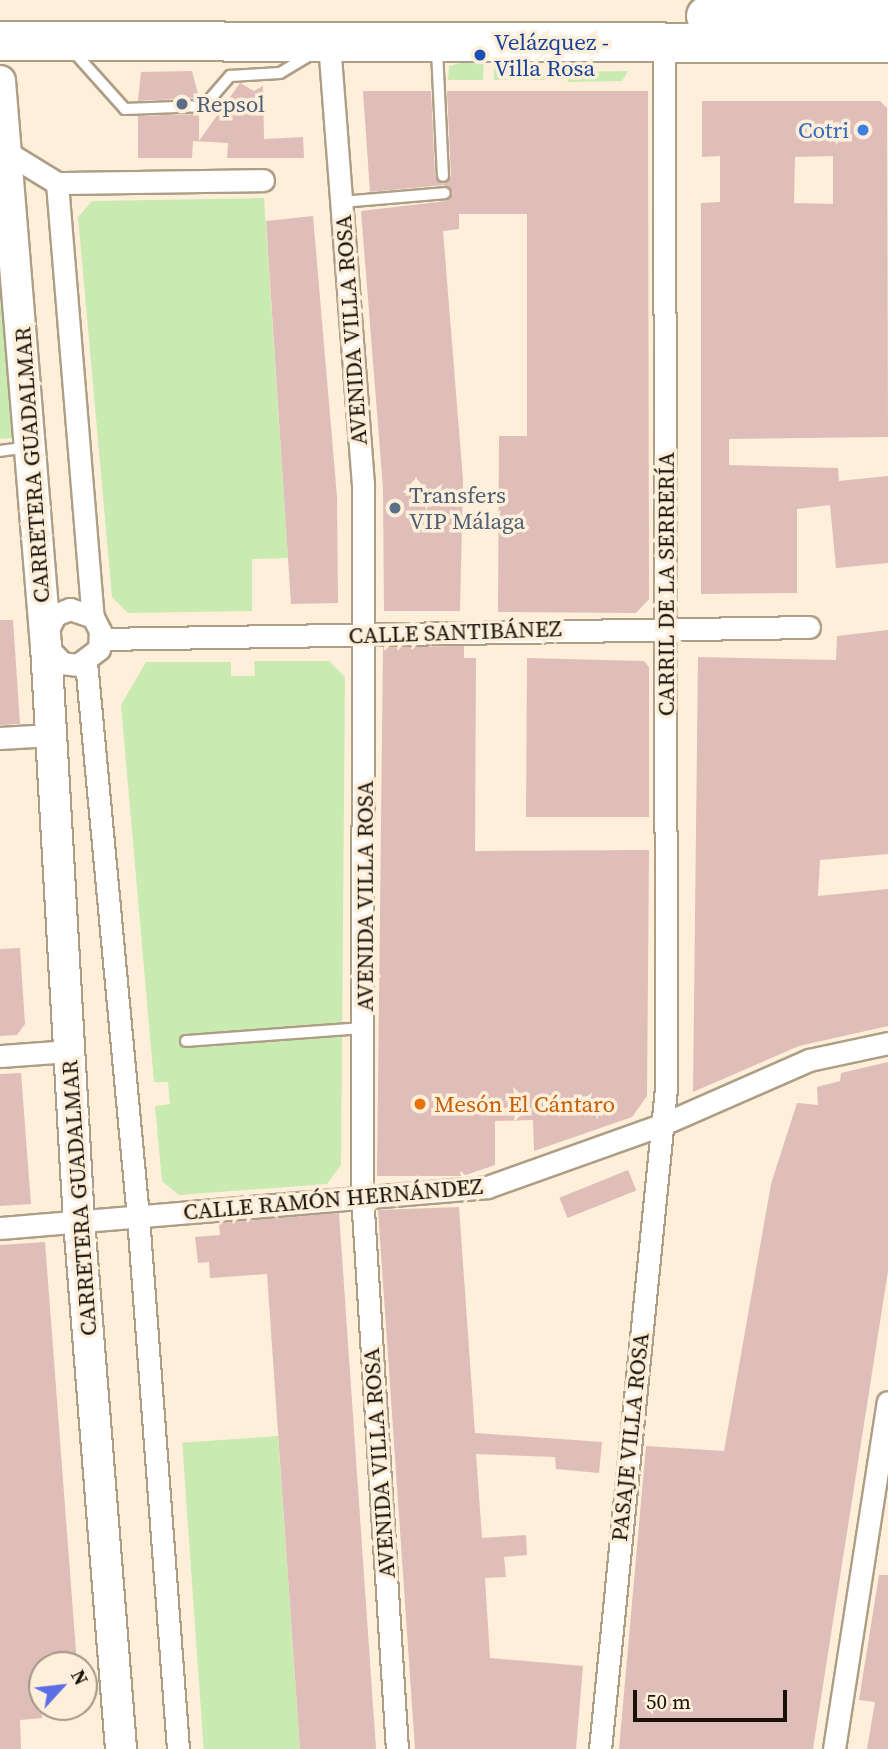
<!DOCTYPE html>
<html>
<head>
<meta charset="utf-8">
<style>
  body { margin:0 }
  #map { position:relative; width:888px; height:1749px; overflow:hidden; background:#fdefda; font-family:"Source Serif 4",serif }
  div>[style] { position:absolute }
  .green>* { inset:0; background:#c9eab1; transform-origin:0 0 }
  .building>* { inset:0; background:#dfbdb9; transform-origin:0 0 }
  .roads { filter:drop-shadow(2px 0 #ae9e85) drop-shadow(-2px 0 #ae9e85) drop-shadow(0 2px #ae9e85) drop-shadow(0 -2px #ae9e85) }
  .lane>* { height:10px; margin:-5px; padding:0 5px; transform-origin:5px; border-radius:5px; background:#fff }
  .street>* { height:21px; margin:-10.5px; padding:0 10.5px; transform-origin:10.5px; border-radius:10.5px; background:#fff }
  .secondary>* { height:30px; margin:-15px; padding:0 15px; transform-origin:15px; border-radius:15px; background:#fff }
  .highway>* { height:38px; margin:-19px; padding:0 19px; transform-origin:19px; border-radius:19px; background:#fff }
  .dots>* { width:19px; height:19px; translate:-50% -50%; box-sizing:border-box; border:4px solid #fdefda; border-radius:50% }
  span { translate:-50% -50%; white-space:nowrap; text-align:center; line-height:1.15; -webkit-text-stroke:7px #fdefda; paint-order:stroke }
  .transit-label { font-size:23px; color:#164399 }
  .left { translate:0 -50%; text-align:left }
  .service-label { font-size:23px; color:#4e5e75 }
  .shop-label { font-size:23px; color:#366cbe }
  .right { translate:-100% -50%; text-align:right }
  .street-label { font-size:23px; color:#171108 }
  .food-label { font-size:23px; color:#c56008 }
  .north { position:absolute; left:28px; top:1651px; width:70px; height:70px; box-sizing:border-box; background:#fdefda; border:2px solid #a19686; border-radius:50%; rotate:63deg; font-size:19px; font-weight:700; line-height:28px; text-align:center; color:#171108 }
  .north::after { content:''; display:block; margin:auto; width:24px; height:32px; background:#5a6ee5; clip-path:polygon(50% 0,100% 100%,50% 72%,0 100%) }
  .scale { position:absolute; left:633px; top:1690px; width:154px; height:32px; box-sizing:border-box; border:4px solid #171108; border-top:0; padding-left:9px; font-size:21px; line-height:24px; white-space:nowrap; color:#171108; -webkit-text-stroke:5px #fdefda; paint-order:stroke }
</style>
</head>
<body>
<div id="map">
  <div class="green">
    <i style="clip-path:polygon(494px 53px,532px 73px,553px 72px,546px 80px,494px 80px)"></i>
    <i style="clip-path:polygon(484px 57px,483px 80px,448px 80px,449px 66px)"></i>
    <i style="clip-path:polygon(628px 71px,622px 81px,568px 82px,565px 72px)"></i>
    <i style="clip-path:polygon(264px 198px,288px 558px,252px 559px,252px 611px,128px 613px,112px 597px,78px 217px,92px 201px)"></i>
    <i style="clip-path:polygon(0 269px,13px 438px,0 439px)"></i>
    <i style="clip-path:polygon(254px 661px,329px 661px,345px 677px,341px 1165px,327px 1184px,179px 1195px,162px 1181px,155px 1106px,170px 1104px,168px 1082px,154px 1082px,121px 705px,146px 662px,231px 662px,231px 676px,255px 676px)"></i>
    <i style="left:278px;top:1436px;width:314px;height:96px;rotate:86deg"></i>
  </div>
  <div class="building">
    <i style="clip-path:polygon(192px 71px,199px 98px,138px 101px,141px 72px)"></i>
    <i style="clip-path:polygon(240px 83px,254px 91px,263px 86px,264px 139px,303px 137px,304px 158px,227px 158px,228px 143px,193px 141px,192px 158px,138px 158px,138px 116px,199px 114px,199px 141px)"></i>
    <i style="clip-path:polygon(363px 91px,431px 91px,435px 176px,443px 184px,451px 176px,447px 91px,648px 91px,649px 599px,636px 613px,498px 612px,499px 436px,527px 436px,527px 214px,459px 214px,459px 229px,443px 231px,463px 480px,460px 611px,384px 611px,383px 488px,361px 211px,446px 201px,453px 193px,444px 185px,370px 192px)"></i>
    <i style="clip-path:polygon(evenodd,702px 101px,880px 101px,887px 108px,888px 437px,729px 439px,729px 465px,838px 468px,839px 481px,888px 476px,888px 563px,836px 568px,830px 505px,797px 509px,797px 593px,701px 594px,701px 203px,720px 202px,720px 156px,702px 157px,702px 101px,833px 156px,833px 204px,794px 203px,795px 157px,833px 156px)"></i>
    <i style="clip-path:polygon(313px 216px,337px 497px,338px 603px,291px 604px,266px 221px)"></i>
    <i style="clip-path:polygon(0 620px,13px 620px,20px 724px,0 725px)"></i>
    <i style="clip-path:polygon(888px 630px,888px 854px,820px 860px,818px 896px,888px 889px,888px 1026px,799px 1046px,693px 1092px,698px 657px,836px 660px,837px 636px)"></i>
    <i style="clip-path:polygon(464px 646px,464px 658px,476px 658px,475px 851px,649px 850px,647px 1096px,632px 1117px,534px 1151px,533px 1120px,495px 1121px,495px 1165px,463px 1176px,377px 1176px,383px 647px)"></i>
    <i style="clip-path:polygon(527px 658px,644px 661px,649px 667px,649px 817px,526px 817px)"></i>
    <i style="clip-path:polygon(20px 948px,25px 1024px,17px 1035px,0 1036px,0 949px)"></i>
    <i style="clip-path:polygon(888px 1062px,888px 1271px,813px 1749px,619px 1749px,646px 1446px,724px 1451px,771px 1184px,797px 1103px,818px 1105px,817px 1087px,840px 1081px,841px 1073px)"></i>
    <i style="clip-path:polygon(21px 1073px,31px 1204px,0 1206px,0 1074px)"></i>
    <i style="left:628px;top:1170px;width:22px;height:74px;rotate:68deg"></i>
    <i style="clip-path:polygon(459px 1207px,475px 1433px,602px 1442px,599px 1473px,556px 1469px,555px 1457px,476px 1454px,482px 1538px,526px 1535px,527px 1555px,504px 1557px,506px 1577px,485px 1578px,490px 1658px,583px 1666px,576px 1749px,415px 1749px,378px 1210px)"></i>
    <i style="clip-path:polygon(339px 1213px,376px 1749px,300px 1749px,267px 1274px,210px 1278px,209px 1262px,198px 1263px,195px 1237px,220px 1235px,219px 1223px)"></i>
    <i style="clip-path:polygon(45px 1242px,77px 1665px,42px 1665px,42px 1718px,20px 1720px,21px 1749px,0 1749px,0 1245px)"></i>
    <i style="clip-path:polygon(879px 1575px,888px 1575px,888px 1749px,867px 1749px,875px 1702px,859px 1700px)"></i>
  </div>
  <div class="roads">
    <div class="lane">
      <i style="left:437px;top:50px;width:126px;rotate:87.3deg"></i>
      <i style="left:73px;top:51px;width:78px;rotate:48.1deg"></i>
      <i style="left:125px;top:109px;width:79px;rotate:-2.2deg"></i>
      <i style="left:204px;top:106px;width:40px;rotate:-49deg"></i>
      <i style="left:230px;top:76px;width:50px;rotate:-3.4deg"></i>
      <i style="left:280px;top:73px;width:39px;rotate:-31deg"></i>
      <i style="left:341px;top:202px;width:104px;rotate:-4.9deg"></i>
      <i style="left:0;top:451px;width:28px;rotate:-8deg"></i>
      <i style="left:186px;top:1041px;width:179px;rotate:-4.2deg"></i>
    </div>
    <div class="street">
      <i style="left:329px;top:43px;width:442px;rotate:85.6deg"></i>
      <i style="left:363px;top:484px;width:711px;rotate:90.08deg"></i>
      <i style="left:362px;top:1195px;width:555px;rotate:86.39deg"></i>
      <i style="left:8px;top:153px;width:57px;rotate:31.5deg"></i>
      <i style="left:57px;top:183px;width:435px;rotate:85.3deg"></i>
      <i style="left:57px;top:183px;width:206px;rotate:-0.8deg"></i>
      <i style="left:45px;top:635px;width:22px;rotate:-63deg"></i>
      <i style="left:55px;top:615px;width:16px;rotate:-22deg"></i>
      <i style="left:70px;top:609px;width:24px;rotate:19deg"></i>
      <i style="left:93px;top:617px;width:16px;rotate:63deg"></i>
      <i style="left:100px;top:631px;width:18px;rotate:93deg"></i>
      <i style="left:99px;top:649px;width:26px;rotate:143deg"></i>
      <i style="left:78px;top:665px;width:16px;rotate:-173deg"></i>
      <i style="left:62px;top:663px;width:23px;rotate:-133deg"></i>
      <i style="left:101px;top:639px;width:708px;rotate:-0.97deg"></i>
      <i style="left:86px;top:662px;width:557px;rotate:84.65deg"></i>
      <i style="left:138px;top:1217px;width:534px;rotate:85.7deg"></i>
      <i style="left:0;top:738px;width:51px;rotate:-3.4deg"></i>
      <i style="left:0;top:1056px;width:69px;rotate:-4.1deg"></i>
      <i style="left:0;top:1228px;width:489px;rotate:-4.8deg"></i>
      <i style="left:487px;top:1187px;width:185px;rotate:-19.6deg"></i>
      <i style="left:661px;top:1125px;width:162px;rotate:-23.7deg"></i>
      <i style="left:809px;top:1060px;width:81px;rotate:-12.1deg"></i>
      <i style="left:600px;top:1749px;width:664px;rotate:-84.3deg"></i>
      <i style="left:666px;top:1088px;width:1045px;rotate:-90.11deg"></i>
      <i style="left:834px;top:1749px;width:351px;rotate:-81.2deg"></i>
    </div>
    <div class="secondary">
      <i style="left:0;top:81px;width:567px;rotate:85.35deg"></i>
      <i style="left:46px;top:646px;width:576px;rotate:86.72deg"></i>
      <i style="left:79px;top:1221px;width:530px;rotate:85.45deg"></i>
    </div>
    <div class="highway">
      <i style="left:706px;top:16px;width:182px"></i>
      <i style="left:0;top:41px;width:888px;rotate:0.13deg"></i>
    </div>
  </div>
  <div class="dots">
    <i style="left:480px;top:55px;background:#1a4fb4"></i>
    <i style="left:182px;top:104px;background:#5c6f8a"></i>
    <i style="left:863px;top:130px;background:#3f7fe0"></i>
    <i style="left:395px;top:508px;background:#5c6f8a"></i>
    <i style="left:420px;top:1104px;background:#e8710a"></i>
  </div>
  <div class="transit-label">
    <span class="left" style="left:494px;top:55px">Velázquez -<br>Villa Rosa</span>
  </div>
  <div class="service-label">
    <span class="left" style="left:196px;top:104px">Repsol</span>
    <span class="left" style="left:409px;top:508px">Transfers<br>VIP Málaga</span>
  </div>
  <div class="shop-label">
    <span class="right" style="left:849px;top:130px">Cotri</span>
  </div>
  <div class="street-label">
    <span style="left:351px;top:330px;rotate:-94deg">AVENIDA VILLA ROSA</span>
    <span style="left:32px;top:465px;rotate:-94deg">CARRETERA GUADALMAR</span>
    <span style="left:666px;top:584px;rotate:-90deg">CARRIL DE LA SERRERÍA</span>
    <span style="left:455px;top:632px;rotate:-2deg">CALLE SANTIBÁNEZ</span>
    <span style="left:365px;top:896px;rotate:-90deg">AVENIDA VILLA ROSA</span>
    <span style="left:79px;top:1198px;rotate:-94deg">CARRETERA GUADALMAR</span>
    <span style="left:333px;top:1199px;rotate:-5deg">CALLE RAMÓN HERNÁNDEZ</span>
    <span style="left:630px;top:1437px;rotate:-84deg">PASAJE VILLA ROSA</span>
    <span style="left:379px;top:1463px;rotate:-94deg">AVENIDA VILLA ROSA</span>
  </div>
  <div class="food-label">
    <span class="left" style="left:434px;top:1104px">Mesón El Cántaro</span>
  </div>
  <div class="north">N</div>
  <div class="scale">50 m</div>
</div>
</body>
</html>
